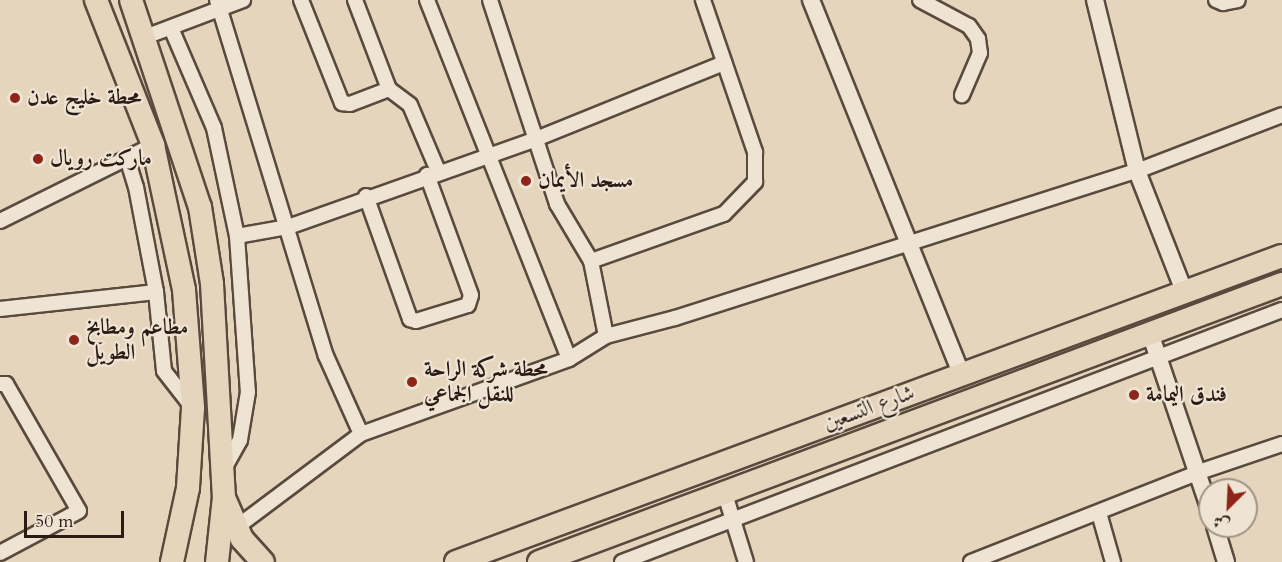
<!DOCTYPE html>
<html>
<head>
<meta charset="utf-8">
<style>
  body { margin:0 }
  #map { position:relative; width:1282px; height:562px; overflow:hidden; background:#e6d5bd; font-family:Cardo,Amiri,serif }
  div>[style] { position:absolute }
  .roads { filter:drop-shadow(2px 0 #594a3e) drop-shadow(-2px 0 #594a3e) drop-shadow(0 2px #594a3e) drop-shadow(0 -2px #594a3e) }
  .minor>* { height:14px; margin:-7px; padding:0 7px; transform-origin:7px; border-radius:7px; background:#efe4d4 }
  .tertiary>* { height:16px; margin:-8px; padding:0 8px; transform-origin:8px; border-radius:8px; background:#efe4d4 }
  .trunk>* { height:22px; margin:-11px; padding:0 11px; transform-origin:11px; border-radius:11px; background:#e6d5bd }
  .dots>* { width:16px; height:16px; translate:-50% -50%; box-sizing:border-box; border:3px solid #efe4d4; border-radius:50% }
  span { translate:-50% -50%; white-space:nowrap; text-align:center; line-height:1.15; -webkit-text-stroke:4.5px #efe4d4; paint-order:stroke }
  .poi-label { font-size:22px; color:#2a1b14; font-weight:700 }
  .left { translate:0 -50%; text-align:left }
  .street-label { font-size:22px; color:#2a1b14 }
  .north { position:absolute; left:1198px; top:478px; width:60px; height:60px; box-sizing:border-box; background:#efe4d4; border:2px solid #a09487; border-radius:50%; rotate:204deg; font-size:16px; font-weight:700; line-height:24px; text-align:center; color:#2a1b14 }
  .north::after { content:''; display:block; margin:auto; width:21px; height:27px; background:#8f2418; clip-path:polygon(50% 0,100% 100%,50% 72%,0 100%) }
  .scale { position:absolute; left:24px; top:511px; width:100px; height:27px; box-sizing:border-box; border:3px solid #2a1b14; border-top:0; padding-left:8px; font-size:18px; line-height:21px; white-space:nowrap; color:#2a1b14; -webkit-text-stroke:4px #efe4d4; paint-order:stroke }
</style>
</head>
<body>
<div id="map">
  <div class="roads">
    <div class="minor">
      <i style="left:217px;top:0;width:372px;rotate:73deg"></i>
      <i style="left:326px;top:356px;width:85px;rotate:65.8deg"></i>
      <i style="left:301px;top:0;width:111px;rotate:68.3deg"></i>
      <i style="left:342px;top:103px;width:8px;rotate:7deg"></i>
      <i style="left:350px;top:104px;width:42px;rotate:-21deg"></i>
      <i style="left:355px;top:0;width:95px;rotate:69.1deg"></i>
      <i style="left:389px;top:89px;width:26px;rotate:37deg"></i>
      <i style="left:410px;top:105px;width:72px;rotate:67deg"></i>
      <i style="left:427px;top:0;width:386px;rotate:68.4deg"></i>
      <i style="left:490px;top:0;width:215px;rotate:71.8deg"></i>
      <i style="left:557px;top:204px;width:66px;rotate:59.2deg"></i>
      <i style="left:591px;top:261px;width:76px;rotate:78.7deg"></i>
      <i style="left:920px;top:0;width:55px;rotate:28deg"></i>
      <i style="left:969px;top:26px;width:16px;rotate:55deg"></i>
      <i style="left:978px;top:39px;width:14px;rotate:82deg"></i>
      <i style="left:980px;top:53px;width:46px;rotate:113.2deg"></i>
      <i style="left:1216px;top:0;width:8px;rotate:23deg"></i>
      <i style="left:1223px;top:3px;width:15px;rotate:-11deg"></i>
      <i style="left:171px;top:28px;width:109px;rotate:66.7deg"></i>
      <i style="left:214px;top:128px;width:110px;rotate:78deg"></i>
      <i style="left:237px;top:236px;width:156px;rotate:86deg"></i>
      <i style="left:248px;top:392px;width:49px;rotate:99.5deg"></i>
      <i style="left:240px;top:440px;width:33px;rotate:119deg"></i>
      <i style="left:145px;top:37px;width:105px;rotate:-20.7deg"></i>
      <i style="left:127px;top:158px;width:30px;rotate:73deg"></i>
      <i style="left:136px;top:187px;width:107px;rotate:79.2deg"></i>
      <i style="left:156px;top:292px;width:79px;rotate:84.2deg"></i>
      <i style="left:164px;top:371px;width:46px;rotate:52.1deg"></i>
      <i style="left:366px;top:196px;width:131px;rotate:70.3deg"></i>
      <i style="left:410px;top:319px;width:6px;rotate:18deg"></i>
      <i style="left:416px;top:321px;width:54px;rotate:-17.1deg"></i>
      <i style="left:468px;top:305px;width:10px;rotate:-73deg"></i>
      <i style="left:471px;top:295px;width:128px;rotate:-110.1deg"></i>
      <i style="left:0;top:221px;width:171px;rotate:-26.4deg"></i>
      <i style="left:237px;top:236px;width:52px;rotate:-10deg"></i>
      <i style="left:288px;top:227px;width:263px;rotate:-19.5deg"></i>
      <i style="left:536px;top:139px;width:203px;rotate:-22deg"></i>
      <i style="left:591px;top:261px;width:141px;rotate:-19.5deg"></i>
      <i style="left:724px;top:214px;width:45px;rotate:-45.9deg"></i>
      <i style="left:755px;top:182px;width:30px;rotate:-90deg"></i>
      <i style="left:755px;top:152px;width:161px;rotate:-108.9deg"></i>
      <i style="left:0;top:309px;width:157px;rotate:-6.2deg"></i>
      <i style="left:0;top:384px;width:6px"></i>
      <i style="left:6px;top:384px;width:146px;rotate:60.1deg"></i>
      <i style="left:79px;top:511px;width:89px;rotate:152deg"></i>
      <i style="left:724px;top:491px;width:74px;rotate:72.8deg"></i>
      <i style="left:1099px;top:513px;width:51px;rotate:74.1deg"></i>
      <i style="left:237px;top:527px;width:155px;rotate:-36.9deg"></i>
      <i style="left:361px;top:434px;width:221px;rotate:-19.8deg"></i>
      <i style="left:569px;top:359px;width:44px;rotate:-31.9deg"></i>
      <i style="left:606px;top:336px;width:71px;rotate:-14.6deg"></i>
      <i style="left:675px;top:318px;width:485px;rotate:-17.7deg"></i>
      <i style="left:1137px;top:171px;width:155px;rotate:-21.1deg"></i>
      <i style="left:622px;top:562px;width:706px;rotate:-20.9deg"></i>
      <i style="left:971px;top:562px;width:245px;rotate:-21.5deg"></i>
      <i style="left:1199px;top:472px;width:88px;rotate:-18.6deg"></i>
    </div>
    <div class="tertiary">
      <i style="left:811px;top:0;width:403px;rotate:68.1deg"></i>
      <i style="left:1095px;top:0;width:176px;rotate:76.2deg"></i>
      <i style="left:1137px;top:171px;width:129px;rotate:68.6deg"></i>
      <i style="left:1150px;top:333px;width:187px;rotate:71.3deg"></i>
      <i style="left:1215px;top:526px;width:38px;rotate:73deg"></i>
    </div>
    <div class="trunk">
      <i style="left:96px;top:0;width:156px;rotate:68.5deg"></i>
      <i style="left:153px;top:145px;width:148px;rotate:77.9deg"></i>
      <i style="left:184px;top:290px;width:118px;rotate:85.6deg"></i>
      <i style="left:193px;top:408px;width:80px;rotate:93.6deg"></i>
      <i style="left:188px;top:488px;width:76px;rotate:102.2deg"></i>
      <i style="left:131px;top:0;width:218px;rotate:71.6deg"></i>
      <i style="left:200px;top:207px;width:78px;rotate:81.1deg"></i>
      <i style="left:212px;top:284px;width:213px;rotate:86.8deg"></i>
      <i style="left:224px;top:497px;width:65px;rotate:96.1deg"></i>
      <i style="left:225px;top:500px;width:43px;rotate:66.4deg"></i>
      <i style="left:242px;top:539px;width:31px;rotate:48deg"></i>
      <i style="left:456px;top:562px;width:881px;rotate:-20.33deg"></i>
      <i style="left:539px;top:562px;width:793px;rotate:-20.51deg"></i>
    </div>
  </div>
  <div class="dots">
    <i style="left:15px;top:98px;background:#8f2418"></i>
    <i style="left:38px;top:159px;background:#8f2418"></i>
    <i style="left:526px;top:181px;background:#8f2418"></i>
    <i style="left:74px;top:340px;background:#8f2418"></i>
    <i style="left:412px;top:382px;background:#8f2418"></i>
    <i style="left:1134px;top:395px;background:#8f2418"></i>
  </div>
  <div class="poi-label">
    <span class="left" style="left:27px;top:98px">محطة خليج عدن</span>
    <span class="left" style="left:50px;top:159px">ماركت رويال</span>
    <span class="left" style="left:538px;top:181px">مسجد الأيمان</span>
    <span class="left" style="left:86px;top:340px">مطاعم ومطابخ<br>الطويل</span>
    <span class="left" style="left:424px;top:382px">محطة شركة الراحة<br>للنقل الجماعي</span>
    <span class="left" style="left:1146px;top:395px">فندق اليمامة</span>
  </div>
  <div class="street-label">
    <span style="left:869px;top:408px;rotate:-20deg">شارع التسعين</span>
  </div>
  <div class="north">ش</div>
  <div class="scale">50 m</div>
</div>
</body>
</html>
